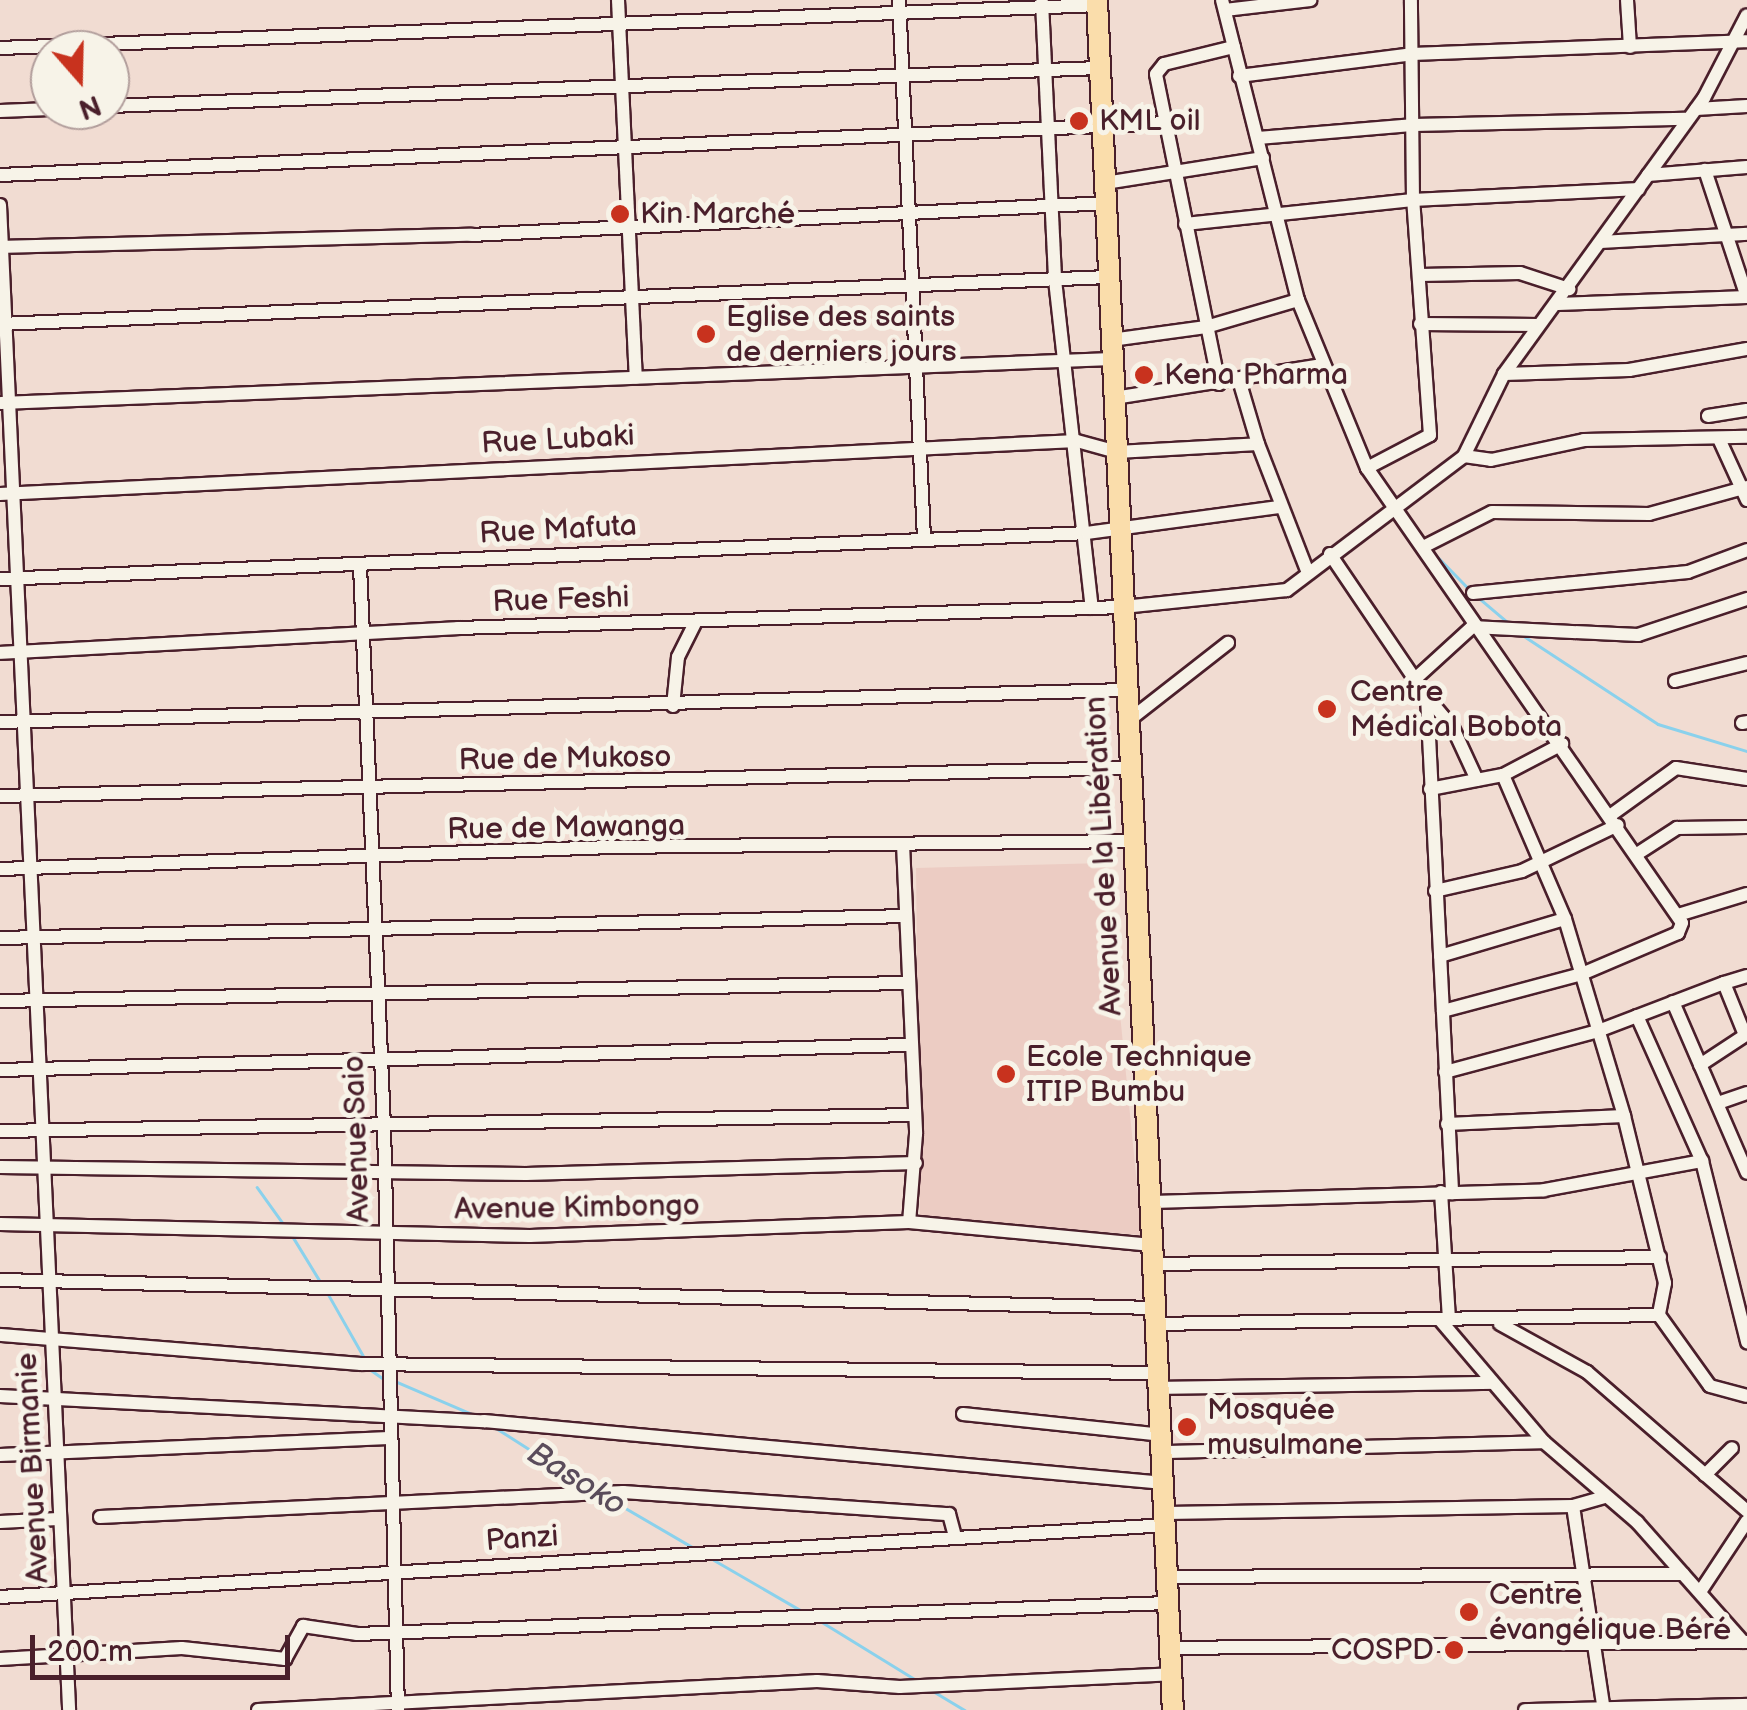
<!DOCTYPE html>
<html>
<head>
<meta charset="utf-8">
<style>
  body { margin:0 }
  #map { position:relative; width:1747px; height:1710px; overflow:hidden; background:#f1dcd2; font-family:"Balsamiq Sans",sans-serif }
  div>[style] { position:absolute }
  .built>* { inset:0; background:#ecccc3 }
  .stream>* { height:2.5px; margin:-1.25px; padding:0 1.25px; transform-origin:1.25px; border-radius:1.25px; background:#8ad1ec }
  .roads { filter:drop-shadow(2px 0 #4a1f2b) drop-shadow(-2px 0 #4a1f2b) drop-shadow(0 2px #4a1f2b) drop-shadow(0 -2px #4a1f2b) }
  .minor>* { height:12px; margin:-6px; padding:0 6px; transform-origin:6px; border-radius:6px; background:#f7f3e8 }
  .highway>* { height:20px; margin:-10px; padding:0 10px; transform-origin:10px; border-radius:10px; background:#faddab }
  .dots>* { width:28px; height:28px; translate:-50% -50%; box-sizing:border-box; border:5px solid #f7f3e8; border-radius:50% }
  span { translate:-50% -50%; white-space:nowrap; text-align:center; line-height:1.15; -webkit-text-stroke:10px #f7f3e8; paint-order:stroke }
  .poi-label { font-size:30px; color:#4a1f2b }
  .left { translate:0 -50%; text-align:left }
  .right { translate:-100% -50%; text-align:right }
  .street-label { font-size:30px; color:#4a1f2b }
  .water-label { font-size:32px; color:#5a4c5b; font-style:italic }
  .north { position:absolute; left:30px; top:30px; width:100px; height:100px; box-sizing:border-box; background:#f7f3e8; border:2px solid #b29e9c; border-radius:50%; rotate:160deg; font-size:28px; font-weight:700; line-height:40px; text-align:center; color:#4a1f2b }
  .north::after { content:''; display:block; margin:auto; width:35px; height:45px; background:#c8321e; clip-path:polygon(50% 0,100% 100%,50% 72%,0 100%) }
  .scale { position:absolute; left:30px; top:1635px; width:260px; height:45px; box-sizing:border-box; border:5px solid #4a1f2b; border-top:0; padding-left:12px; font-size:30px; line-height:35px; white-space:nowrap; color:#4a1f2b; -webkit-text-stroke:8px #f7f3e8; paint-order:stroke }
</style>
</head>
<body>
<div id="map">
  <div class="built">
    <i style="clip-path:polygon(1105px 863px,1142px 1235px,920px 1218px,916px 868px)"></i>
  </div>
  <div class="stream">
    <i style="left:1433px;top:552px;width:52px;rotate:45.8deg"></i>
    <i style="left:1479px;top:598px;width:42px;rotate:40.2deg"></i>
    <i style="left:1524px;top:636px;width:160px;rotate:33.3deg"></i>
    <i style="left:1658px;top:724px;width:93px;rotate:16.9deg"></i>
    <i style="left:257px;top:1187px;width:48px;rotate:54.3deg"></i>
    <i style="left:293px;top:1237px;width:52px;rotate:58.5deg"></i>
    <i style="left:327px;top:1292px;width:77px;rotate:60.4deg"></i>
    <i style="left:371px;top:1370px;width:16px;rotate:35deg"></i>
    <i style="left:397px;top:1382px;width:82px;rotate:23.1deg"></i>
    <i style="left:496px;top:1428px;width:112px;rotate:32.6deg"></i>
    <i style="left:610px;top:1499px;width:97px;rotate:30.3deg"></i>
    <i style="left:714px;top:1560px;width:102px;rotate:30.1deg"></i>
    <i style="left:822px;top:1622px;width:113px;rotate:31.6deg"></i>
    <i style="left:933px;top:1691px;width:37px;rotate:31deg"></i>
  </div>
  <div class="roads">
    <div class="minor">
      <i style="left:618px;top:0;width:378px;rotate:87.3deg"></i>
      <i style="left:899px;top:0;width:540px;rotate:87.34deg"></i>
      <i style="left:1222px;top:0;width:309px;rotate:75.8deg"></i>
      <i style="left:1298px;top:300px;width:182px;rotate:67.7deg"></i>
      <i style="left:1367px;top:468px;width:553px;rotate:55.3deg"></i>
      <i style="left:1682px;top:923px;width:11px;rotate:112deg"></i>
      <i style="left:1678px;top:933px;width:104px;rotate:156.9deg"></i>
      <i style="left:1582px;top:974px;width:144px;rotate:165.1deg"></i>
      <i style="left:1627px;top:0;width:47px;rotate:86.3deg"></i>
      <i style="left:1042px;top:2px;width:278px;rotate:87.3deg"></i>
      <i style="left:1055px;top:280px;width:330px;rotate:83.6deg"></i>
      <i style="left:1225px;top:10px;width:86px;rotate:-6.7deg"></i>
      <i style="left:0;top:48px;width:1099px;rotate:-2.24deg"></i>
      <i style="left:1239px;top:76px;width:174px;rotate:-7.2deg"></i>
      <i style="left:1412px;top:54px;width:335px;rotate:-2.2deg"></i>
      <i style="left:110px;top:106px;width:989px;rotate:-2.2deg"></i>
      <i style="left:1696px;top:109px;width:51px;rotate:-3.4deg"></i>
      <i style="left:0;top:111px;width:50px;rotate:-2.3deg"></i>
      <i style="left:1258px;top:138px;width:157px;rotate:-4.8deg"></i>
      <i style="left:1414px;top:125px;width:271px;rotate:-1.3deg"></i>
      <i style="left:0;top:175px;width:1167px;rotate:-2.55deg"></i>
      <i style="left:1648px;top:175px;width:99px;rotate:-4.6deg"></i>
      <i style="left:1105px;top:183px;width:160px;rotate:-9deg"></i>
      <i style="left:0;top:205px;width:1507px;rotate:87.37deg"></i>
      <i style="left:1185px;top:224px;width:229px;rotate:-6deg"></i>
      <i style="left:1413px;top:200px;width:226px;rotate:-2.8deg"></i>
      <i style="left:1602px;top:242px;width:145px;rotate:-3.2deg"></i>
      <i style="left:0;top:247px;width:471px;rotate:-1.5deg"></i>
      <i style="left:471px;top:235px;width:637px;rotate:-2.88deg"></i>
      <i style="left:1420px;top:275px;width:100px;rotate:-1.1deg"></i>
      <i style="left:1520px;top:273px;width:52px;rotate:18.1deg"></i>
      <i style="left:1558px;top:304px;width:189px;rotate:-2.1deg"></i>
      <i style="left:1747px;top:297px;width:134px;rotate:-108.3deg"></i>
      <i style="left:0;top:324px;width:1110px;rotate:-2.43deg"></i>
      <i style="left:1420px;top:324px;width:119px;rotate:0.5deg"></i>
      <i style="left:1111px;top:340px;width:96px;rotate:-7.8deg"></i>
      <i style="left:1206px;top:327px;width:96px;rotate:-16.4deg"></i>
      <i style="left:1504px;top:374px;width:125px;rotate:-1.8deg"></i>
      <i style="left:1629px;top:370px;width:120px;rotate:-10.1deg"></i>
      <i style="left:1239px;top:380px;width:67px;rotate:73.5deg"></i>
      <i style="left:1219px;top:384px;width:316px;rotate:-101.5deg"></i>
      <i style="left:1156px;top:74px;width:13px;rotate:-51deg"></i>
      <i style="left:1164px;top:64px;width:72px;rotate:-13.7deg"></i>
      <i style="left:1114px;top:398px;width:211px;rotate:-9deg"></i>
      <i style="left:1px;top:403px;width:1112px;rotate:-2.27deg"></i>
      <i style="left:1708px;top:416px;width:39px;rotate:-9deg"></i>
      <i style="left:1720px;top:441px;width:65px;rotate:65.4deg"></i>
      <i style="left:1464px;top:456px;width:27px;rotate:8deg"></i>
      <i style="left:1491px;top:460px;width:95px;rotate:-12.1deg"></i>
      <i style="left:1584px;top:440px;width:163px;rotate:-1.1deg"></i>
      <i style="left:1367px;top:468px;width:71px;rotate:-27.6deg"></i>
      <i style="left:1430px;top:435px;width:236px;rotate:-94.1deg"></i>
      <i style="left:1413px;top:200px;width:200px;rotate:-90.6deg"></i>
      <i style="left:0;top:494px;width:1078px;rotate:-2.82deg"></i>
      <i style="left:1077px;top:441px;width:41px;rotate:15.4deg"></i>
      <i style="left:1117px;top:452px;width:141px;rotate:-3.2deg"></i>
      <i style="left:1258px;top:444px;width:138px;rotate:68.8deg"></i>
      <i style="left:1423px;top:547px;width:77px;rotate:-26.9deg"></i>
      <i style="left:1492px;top:512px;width:157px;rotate:0.7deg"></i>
      <i style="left:1649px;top:514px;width:102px;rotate:-15.4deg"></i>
      <i style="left:1330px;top:554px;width:173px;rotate:55.9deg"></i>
      <i style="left:1427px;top:697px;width:497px;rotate:87.1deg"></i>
      <i style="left:360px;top:566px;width:561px;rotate:87.55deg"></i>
      <i style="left:384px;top:1126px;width:584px;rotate:88.63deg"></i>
      <i style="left:0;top:579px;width:1088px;rotate:-2.42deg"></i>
      <i style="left:1087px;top:533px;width:195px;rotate:-7.7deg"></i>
      <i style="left:1473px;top:593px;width:216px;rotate:-5.6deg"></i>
      <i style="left:1688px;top:572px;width:63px;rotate:-20.4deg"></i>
      <i style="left:0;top:653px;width:459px;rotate:-3.1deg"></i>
      <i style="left:458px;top:628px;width:665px;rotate:-1.81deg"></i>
      <i style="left:1123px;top:607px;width:165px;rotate:-5.9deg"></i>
      <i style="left:1287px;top:590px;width:222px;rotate:-37.1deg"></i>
      <i style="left:1464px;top:456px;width:91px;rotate:-64deg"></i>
      <i style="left:1504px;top:374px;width:341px;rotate:-54.1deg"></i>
      <i style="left:1704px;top:98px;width:93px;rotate:-62.6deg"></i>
      <i style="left:1414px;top:680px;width:79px;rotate:-42.4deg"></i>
      <i style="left:1472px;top:627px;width:166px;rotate:2.8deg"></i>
      <i style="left:1638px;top:635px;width:115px;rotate:-18.3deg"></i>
      <i style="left:1675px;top:681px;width:74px;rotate:-14deg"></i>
      <i style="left:1427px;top:697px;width:40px;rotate:50deg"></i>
      <i style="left:1453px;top:728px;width:57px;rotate:65.2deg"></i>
      <i style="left:673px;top:706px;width:49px;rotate:-84.2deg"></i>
      <i style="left:678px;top:657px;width:40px;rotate:-63.4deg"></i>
      <i style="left:1128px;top:721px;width:127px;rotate:-38deg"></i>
      <i style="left:0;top:722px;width:1127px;rotate:-1.63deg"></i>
      <i style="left:1742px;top:723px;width:5px;rotate:-11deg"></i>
      <i style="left:1503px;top:775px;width:157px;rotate:66.7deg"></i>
      <i style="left:1565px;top:919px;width:206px;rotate:73.3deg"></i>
      <i style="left:1624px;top:1116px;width:172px;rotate:76.2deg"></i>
      <i style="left:1665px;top:1283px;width:33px;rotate:101deg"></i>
      <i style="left:1659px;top:1315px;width:87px;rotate:54.3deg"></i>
      <i style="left:1710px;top:1386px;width:38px;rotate:15deg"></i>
      <i style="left:1430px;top:789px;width:74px;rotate:-10.9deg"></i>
      <i style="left:1503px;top:775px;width:67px;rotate:-27.7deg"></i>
      <i style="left:0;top:796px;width:1130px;rotate:-1.42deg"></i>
      <i style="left:1611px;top:815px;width:80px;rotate:-35.9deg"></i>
      <i style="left:1676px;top:768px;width:72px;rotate:8.8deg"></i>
      <i style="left:903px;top:844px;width:290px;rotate:87.4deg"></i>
      <i style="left:916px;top:1134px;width:88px;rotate:94.5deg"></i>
      <i style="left:1637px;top:854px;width:48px;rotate:-33deg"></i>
      <i style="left:1677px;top:828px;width:70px;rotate:-0.8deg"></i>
      <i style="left:0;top:869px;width:612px;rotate:-2.06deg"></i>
      <i style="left:612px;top:847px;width:522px;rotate:-0.66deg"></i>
      <i style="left:1435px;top:891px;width:89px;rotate:-12.9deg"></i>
      <i style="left:1522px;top:871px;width:106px;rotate:-25.6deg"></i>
      <i style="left:1678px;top:915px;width:72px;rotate:-16.9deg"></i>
      <i style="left:0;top:938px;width:904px;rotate:-1.39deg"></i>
      <i style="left:1440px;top:956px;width:130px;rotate:-16.5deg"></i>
      <i style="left:1724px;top:983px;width:24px;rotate:-17deg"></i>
      <i style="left:0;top:1001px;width:907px;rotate:-1.14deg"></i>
      <i style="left:1673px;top:1002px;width:186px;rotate:66.6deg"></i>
      <i style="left:1637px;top:1016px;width:159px;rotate:65.9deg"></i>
      <i style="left:1702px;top:1161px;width:187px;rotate:76deg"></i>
      <i style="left:1700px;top:1065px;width:56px;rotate:-33.4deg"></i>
      <i style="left:0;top:1070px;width:908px;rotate:-1.58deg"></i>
      <i style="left:1445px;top:1072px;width:158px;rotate:-15deg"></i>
      <i style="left:1598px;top:1031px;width:135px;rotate:-20.9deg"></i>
      <i style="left:1724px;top:983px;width:56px;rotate:68deg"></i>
      <i style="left:1718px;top:1103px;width:31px;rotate:-19deg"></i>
      <i style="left:1447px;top:1124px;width:177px;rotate:-2.6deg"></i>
      <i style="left:0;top:1131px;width:914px;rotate:-1deg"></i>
      <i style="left:0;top:1167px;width:526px;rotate:0.76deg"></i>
      <i style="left:526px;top:1174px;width:390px;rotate:-1.6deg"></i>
      <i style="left:1441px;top:1192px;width:126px;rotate:86.4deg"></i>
      <i style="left:1150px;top:1202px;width:394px;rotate:-1.7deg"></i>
      <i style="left:1544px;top:1190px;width:161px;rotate:-10.4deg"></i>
      <i style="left:0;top:1224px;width:530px;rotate:1.3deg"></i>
      <i style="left:530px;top:1236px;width:379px;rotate:-2.1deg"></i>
      <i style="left:909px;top:1222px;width:244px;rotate:5.4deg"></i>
      <i style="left:1154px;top:1264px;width:506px;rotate:-0.79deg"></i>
      <i style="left:0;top:1280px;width:1157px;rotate:1.39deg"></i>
      <i style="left:1440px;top:1320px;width:160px;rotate:49.6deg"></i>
      <i style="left:1544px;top:1442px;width:123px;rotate:40.7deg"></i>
      <i style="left:1637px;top:1522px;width:160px;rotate:48.5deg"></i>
      <i style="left:1157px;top:1324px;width:502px;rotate:-1.03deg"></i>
      <i style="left:1500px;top:1324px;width:99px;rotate:28.9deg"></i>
      <i style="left:1587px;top:1372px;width:212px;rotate:41deg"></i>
      <i style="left:0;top:1335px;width:362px;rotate:4.6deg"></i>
      <i style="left:361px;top:1364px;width:798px;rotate:0.65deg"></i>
      <i style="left:1159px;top:1388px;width:333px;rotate:-0.9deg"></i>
      <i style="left:0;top:1396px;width:485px;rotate:3deg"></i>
      <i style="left:484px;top:1421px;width:683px;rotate:5.21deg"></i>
      <i style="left:963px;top:1414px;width:201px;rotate:6deg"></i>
      <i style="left:1164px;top:1452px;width:380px;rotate:-1.5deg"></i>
      <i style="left:0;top:1455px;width:389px;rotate:-2.5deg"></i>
      <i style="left:1705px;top:1475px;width:38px;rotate:-45deg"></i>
      <i style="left:1573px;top:1506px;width:206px;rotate:81.4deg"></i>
      <i style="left:1167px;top:1513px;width:406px;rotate:-1deg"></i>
      <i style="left:1573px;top:1506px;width:33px;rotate:-16deg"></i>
      <i style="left:100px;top:1517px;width:524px;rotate:-2.74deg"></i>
      <i style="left:623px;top:1492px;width:327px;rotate:3.9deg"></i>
      <i style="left:949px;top:1514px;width:20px;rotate:75deg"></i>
      <i style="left:0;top:1522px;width:58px;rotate:-3deg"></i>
      <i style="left:1170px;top:1577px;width:513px;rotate:-0.34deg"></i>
      <i style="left:1700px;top:1592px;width:85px;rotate:-56.5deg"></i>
      <i style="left:0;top:1597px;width:1170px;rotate:-3.53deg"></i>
      <i style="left:1170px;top:1648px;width:577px;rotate:-0.6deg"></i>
      <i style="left:0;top:1659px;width:182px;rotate:-3.5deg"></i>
      <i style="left:182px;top:1648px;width:104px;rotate:6.1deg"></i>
      <i style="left:285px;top:1659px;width:38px;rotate:-61deg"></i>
      <i style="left:303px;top:1626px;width:55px;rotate:8.4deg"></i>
      <i style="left:357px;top:1634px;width:813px;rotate:-2.19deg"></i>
      <i style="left:258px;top:1710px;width:560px;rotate:-2.97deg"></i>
      <i style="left:817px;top:1681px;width:83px;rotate:4.1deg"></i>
      <i style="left:900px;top:1687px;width:271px;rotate:-2.7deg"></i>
      <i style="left:1525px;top:1710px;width:222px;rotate:-1.3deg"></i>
    </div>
    <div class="highway">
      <i style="left:1097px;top:0;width:1712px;rotate:87.46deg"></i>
    </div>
  </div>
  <div class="dots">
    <i style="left:1079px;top:121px;background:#c8321e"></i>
    <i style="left:620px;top:214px;background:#c8321e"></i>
    <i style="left:706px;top:334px;background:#c8321e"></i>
    <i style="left:1144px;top:375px;background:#c8321e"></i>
    <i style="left:1327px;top:709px;background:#c8321e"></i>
    <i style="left:1006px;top:1074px;background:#c8321e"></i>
    <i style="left:1187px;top:1427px;background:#c8321e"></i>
    <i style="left:1469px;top:1612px;background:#c8321e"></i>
    <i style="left:1454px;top:1650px;background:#c8321e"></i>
  </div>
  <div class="poi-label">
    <span class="left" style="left:1099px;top:121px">KML oil</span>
    <span class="left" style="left:640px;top:214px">Kin Marché</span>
    <span class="left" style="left:726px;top:334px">Eglise des saints<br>de derniers jours</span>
    <span class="left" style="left:1164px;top:375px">Kena Pharma</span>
    <span class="left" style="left:1350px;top:709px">Centre<br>Médical Bobota</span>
    <span class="left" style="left:1026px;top:1074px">Ecole Technique<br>ITIP Bumbu</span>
    <span class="left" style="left:1207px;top:1427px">Mosquée<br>musulmane</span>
    <span class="left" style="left:1489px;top:1612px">Centre<br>évangélique Béré</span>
    <span class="right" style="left:1434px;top:1650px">COSPD</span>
  </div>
  <div class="street-label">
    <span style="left:558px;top:440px;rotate:-3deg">Rue Lubaki</span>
    <span style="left:558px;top:530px;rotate:-3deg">Rue Mafuta</span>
    <span style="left:561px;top:600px;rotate:-2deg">Rue Feshi</span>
    <span style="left:565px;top:759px;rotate:-1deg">Rue de Mukoso</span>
    <span style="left:566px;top:828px;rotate:-1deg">Rue de Mawanga</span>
    <span style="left:1104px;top:856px;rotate:-93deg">Avenue de la Libération</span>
    <span style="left:357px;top:1139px;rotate:-92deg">Avenue Saio</span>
    <span style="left:577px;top:1208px;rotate:-1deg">Avenue Kimbongo</span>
    <span style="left:33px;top:1468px;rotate:-93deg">Avenue Birmanie</span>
    <span style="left:522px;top:1539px;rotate:-4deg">Panzi</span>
  </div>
  <div class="water-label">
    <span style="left:576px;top:1480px;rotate:32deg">Basoko</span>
  </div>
  <div class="north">N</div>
  <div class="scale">200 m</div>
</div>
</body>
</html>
